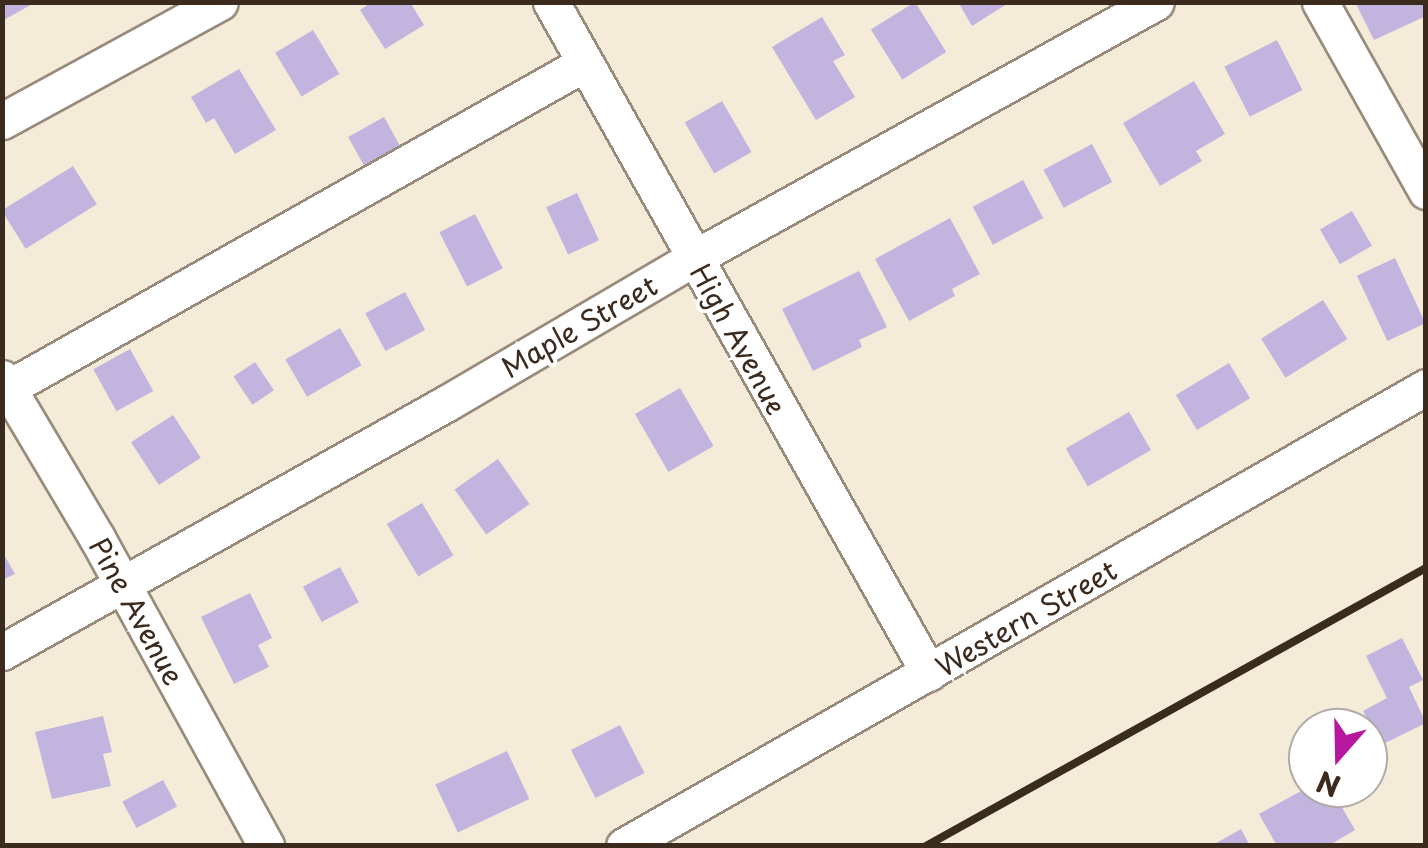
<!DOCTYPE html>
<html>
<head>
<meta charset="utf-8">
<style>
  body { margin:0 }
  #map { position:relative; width:1428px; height:848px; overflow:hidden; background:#f4ecd9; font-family:"Playpen Sans",sans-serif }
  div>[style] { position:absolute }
  .building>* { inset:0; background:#c1b4de; transform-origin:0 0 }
  .roads { filter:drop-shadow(2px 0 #988b7c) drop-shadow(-2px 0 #988b7c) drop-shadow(0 2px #988b7c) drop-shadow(0 -2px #988b7c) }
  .minor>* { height:35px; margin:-17.5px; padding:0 17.5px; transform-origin:17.5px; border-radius:17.5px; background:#fff }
  .rail>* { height:8px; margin:-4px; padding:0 4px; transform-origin:4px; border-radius:4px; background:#3b2a1e }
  span { translate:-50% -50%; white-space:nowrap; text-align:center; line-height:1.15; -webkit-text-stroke:8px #fff; paint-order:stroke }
  .street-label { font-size:28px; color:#3b2a1e }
  .frame { position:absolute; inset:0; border:5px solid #3b2a1e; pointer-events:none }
  .north { position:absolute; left:1288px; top:708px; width:100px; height:100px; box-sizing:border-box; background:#fff; border:2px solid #b1aaa5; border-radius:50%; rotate:200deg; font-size:28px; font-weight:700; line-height:40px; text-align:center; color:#3b2a1e }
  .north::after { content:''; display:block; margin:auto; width:35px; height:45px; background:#b5179e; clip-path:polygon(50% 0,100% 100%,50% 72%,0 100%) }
</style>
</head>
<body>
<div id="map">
  <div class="building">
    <i style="clip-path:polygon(2px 2px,36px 2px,2px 21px)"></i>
    <i style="clip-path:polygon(372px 2px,410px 2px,424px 25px,385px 49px,360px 10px)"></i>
    <i style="left:915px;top:2px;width:59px;height:52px;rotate:58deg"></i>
    <i style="clip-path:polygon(958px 2px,1010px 2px,972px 26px)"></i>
    <i style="clip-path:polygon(1355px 2px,1426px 2px,1426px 16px,1374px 40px)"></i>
    <i style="clip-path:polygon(822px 17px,845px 55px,833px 61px,855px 97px,816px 120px,772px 47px)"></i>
    <i style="left:313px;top:30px;width:51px;height:44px;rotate:59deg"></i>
    <i style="left:1277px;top:40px;width:56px;height:59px;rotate:63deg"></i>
    <i style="clip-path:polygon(239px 69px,276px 130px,235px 154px,214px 118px,206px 123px,191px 97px)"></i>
    <i style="clip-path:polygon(1194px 81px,1225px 134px,1196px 151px,1202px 161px,1160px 186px,1123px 123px)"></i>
    <i style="left:722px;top:101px;width:59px;height:43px;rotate:60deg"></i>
    <i style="left:384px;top:117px;width:35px;height:41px;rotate:61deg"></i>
    <i style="left:1092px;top:144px;width:43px;height:55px;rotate:62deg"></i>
    <i style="left:73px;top:166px;width:45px;height:84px;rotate:58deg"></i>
    <i style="left:1023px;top:180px;width:43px;height:57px;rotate:62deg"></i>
    <i style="left:577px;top:193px;width:52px;height:34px;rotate:65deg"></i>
    <i style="left:1352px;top:211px;width:40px;height:37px;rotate:60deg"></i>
    <i style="left:475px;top:214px;width:61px;height:40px;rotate:63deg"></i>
    <i style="clip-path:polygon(950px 218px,980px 274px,952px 289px,955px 296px,909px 321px,875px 259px)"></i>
    <i style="left:1395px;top:258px;width:72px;height:42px;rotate:65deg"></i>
    <i style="clip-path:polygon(859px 271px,887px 327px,859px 340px,862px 347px,813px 371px,782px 309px)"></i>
    <i style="left:405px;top:292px;width:43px;height:45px;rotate:62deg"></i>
    <i style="left:1323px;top:300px;width:46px;height:73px;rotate:58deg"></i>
    <i style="left:340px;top:328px;width:43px;height:63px;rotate:60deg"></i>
    <i style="left:130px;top:349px;width:48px;height:42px;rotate:61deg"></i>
    <i style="left:255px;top:362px;width:34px;height:26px;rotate:56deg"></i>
    <i style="left:1229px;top:363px;width:41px;height:62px;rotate:59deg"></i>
    <i style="left:680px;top:388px;width:67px;height:52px;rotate:60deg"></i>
    <i style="left:1129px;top:412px;width:44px;height:73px;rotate:60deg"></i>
    <i style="left:173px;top:415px;width:51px;height:50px;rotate:57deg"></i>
    <i style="left:498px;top:459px;width:55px;height:53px;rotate:55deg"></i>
    <i style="left:422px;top:503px;width:61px;height:41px;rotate:59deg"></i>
    <i style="clip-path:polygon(2px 551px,15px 574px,2px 580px)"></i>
    <i style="left:340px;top:567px;width:40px;height:42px;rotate:62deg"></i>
    <i style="clip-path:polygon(250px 593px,272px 638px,258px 645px,269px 667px,234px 684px,201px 617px)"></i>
    <i style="clip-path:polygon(1402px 638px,1423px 680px,1409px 687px,1426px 723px,1381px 745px,1363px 711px,1387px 698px,1366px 656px)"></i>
    <i style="clip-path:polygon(103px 716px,112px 752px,103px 754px,111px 786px,52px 799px,35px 732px)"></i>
    <i style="left:620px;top:725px;width:54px;height:55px;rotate:63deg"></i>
    <i style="left:507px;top:751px;width:53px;height:79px;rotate:65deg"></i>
    <i style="left:163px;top:780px;width:30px;height:46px;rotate:62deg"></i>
    <i style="clip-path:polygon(1308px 787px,1331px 788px,1355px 830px,1328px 846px,1277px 846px,1259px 814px)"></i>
    <i style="clip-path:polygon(1241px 829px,1250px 846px,1211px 846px)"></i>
  </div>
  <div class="roads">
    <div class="minor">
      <i style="left:551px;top:2px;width:770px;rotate:60.61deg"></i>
      <i style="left:1320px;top:2px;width:217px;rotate:60.7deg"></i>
      <i style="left:2px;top:121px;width:248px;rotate:-28.6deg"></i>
      <i style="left:2px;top:378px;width:186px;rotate:59.3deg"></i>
      <i style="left:97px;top:538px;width:351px;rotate:61.2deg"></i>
      <i style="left:8px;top:388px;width:662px;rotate:-29.39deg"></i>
      <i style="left:2px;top:652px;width:510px;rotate:-29.23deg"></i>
      <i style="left:447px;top:403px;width:286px;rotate:-30.4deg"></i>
      <i style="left:694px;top:258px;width:528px;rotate:-28.99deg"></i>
      <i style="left:624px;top:846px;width:924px;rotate:-29.78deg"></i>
    </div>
  </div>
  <div class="rail">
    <i style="left:926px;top:846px;width:572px;rotate:-29.07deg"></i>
  </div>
  <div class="street-label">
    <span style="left:579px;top:326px;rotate:-30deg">Maple Street</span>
    <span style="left:739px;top:339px;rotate:61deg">High Avenue</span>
    <span style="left:137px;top:611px;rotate:61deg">Pine Avenue</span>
    <span style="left:1026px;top:618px;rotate:-30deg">Western Street</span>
  </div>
  <div class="frame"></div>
  <div class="north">N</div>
</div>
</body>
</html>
